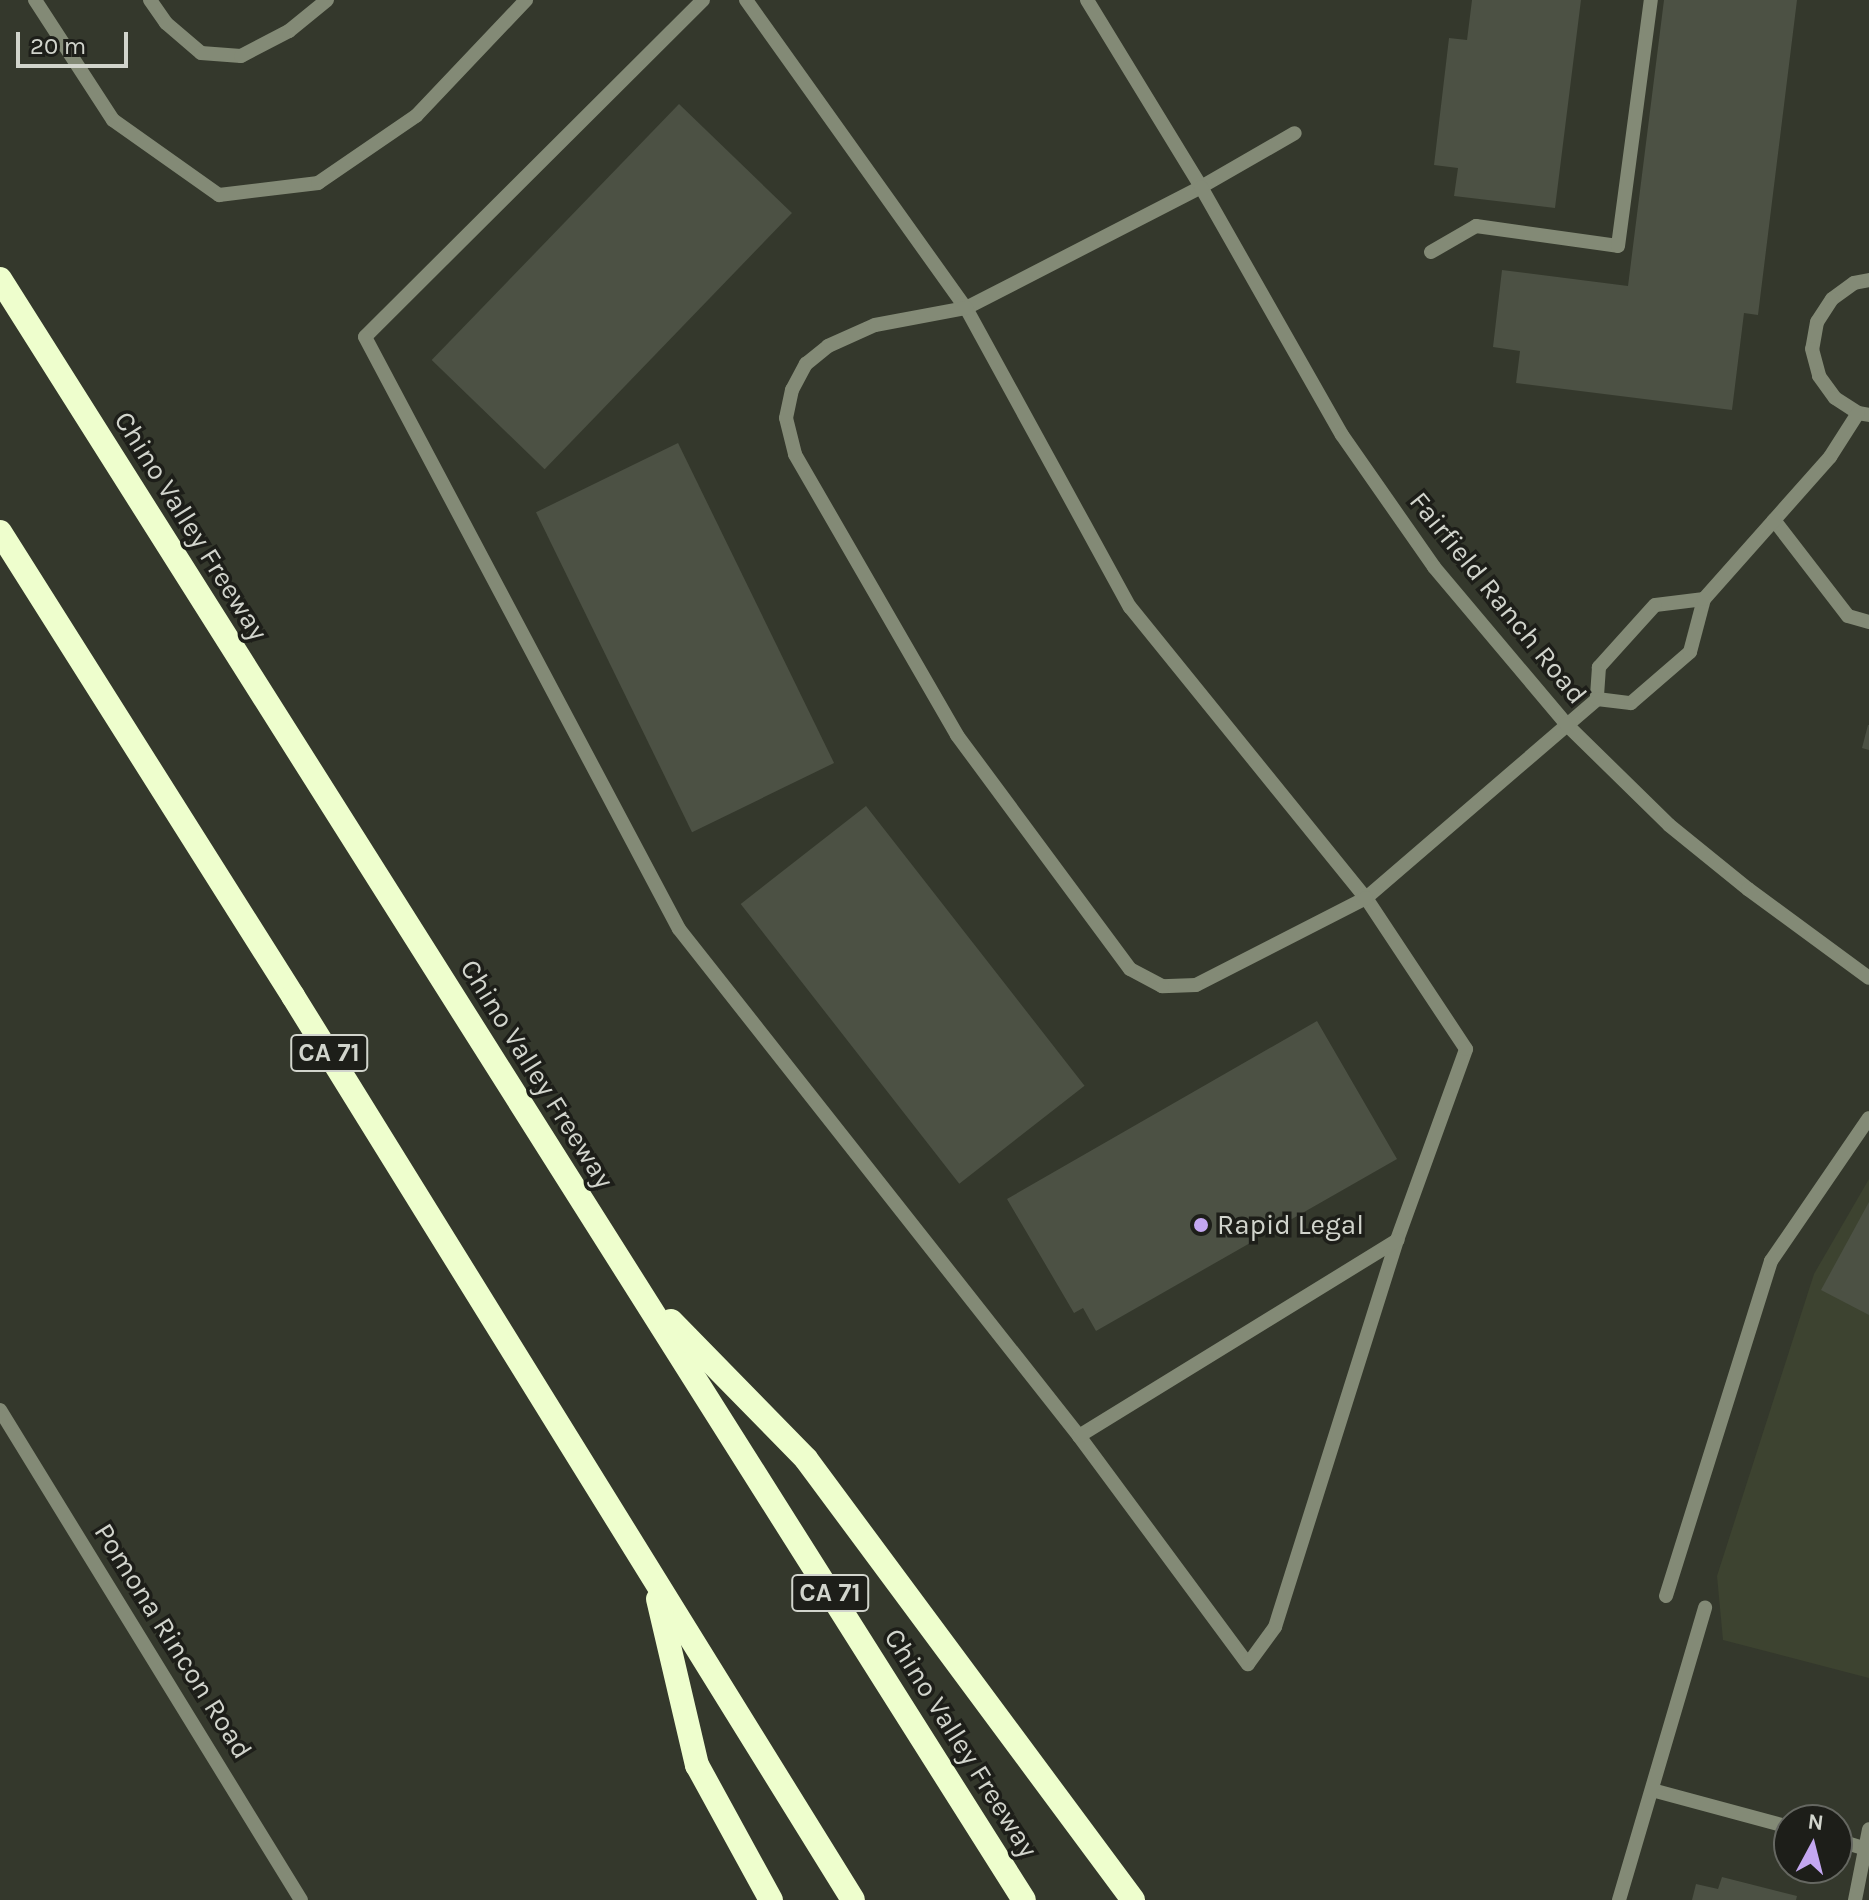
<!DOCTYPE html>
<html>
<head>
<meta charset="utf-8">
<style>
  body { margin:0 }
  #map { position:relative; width:1869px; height:1900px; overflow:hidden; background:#34382c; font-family:Karla,sans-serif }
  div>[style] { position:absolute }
  .built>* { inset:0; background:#3d4330 }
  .building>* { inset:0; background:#4c5144; transform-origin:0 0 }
  .minor>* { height:14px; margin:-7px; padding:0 7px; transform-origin:7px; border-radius:7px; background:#838a76 }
  .highway>* { height:24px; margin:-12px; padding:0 12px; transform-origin:12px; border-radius:12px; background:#eefecd }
  .dots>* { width:22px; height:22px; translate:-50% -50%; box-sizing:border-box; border:4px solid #1d1e19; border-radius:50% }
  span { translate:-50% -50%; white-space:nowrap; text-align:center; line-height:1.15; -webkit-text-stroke:7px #1d1e19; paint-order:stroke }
  .shield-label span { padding:2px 6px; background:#1d1e19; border:2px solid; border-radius:6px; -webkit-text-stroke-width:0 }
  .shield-label { font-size:26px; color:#d1d4cc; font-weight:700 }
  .street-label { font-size:28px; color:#d1d4cc }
  .poi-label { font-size:28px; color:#d1d4cc }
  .left { translate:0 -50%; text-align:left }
  .north { position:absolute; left:1773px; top:1804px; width:80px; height:80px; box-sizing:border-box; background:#1d1e19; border:2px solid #656761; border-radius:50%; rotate:7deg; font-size:22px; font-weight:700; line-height:32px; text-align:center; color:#d1d4cc }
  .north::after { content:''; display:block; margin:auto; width:28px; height:36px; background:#c4a7f1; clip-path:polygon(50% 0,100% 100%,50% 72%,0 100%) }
  .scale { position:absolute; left:16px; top:32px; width:112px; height:36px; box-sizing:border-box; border:4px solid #d1d4cc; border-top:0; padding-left:10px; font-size:24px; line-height:28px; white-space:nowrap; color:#d1d4cc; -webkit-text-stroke:6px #1d1e19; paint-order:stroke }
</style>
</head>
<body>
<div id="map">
  <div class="built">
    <i style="clip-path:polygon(1869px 1179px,1869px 1678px,1723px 1640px,1717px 1576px,1814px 1274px)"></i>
  </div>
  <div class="building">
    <i style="clip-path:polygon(1472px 0,1581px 0,1555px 208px,1454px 196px,1458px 168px,1434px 165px,1449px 38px,1467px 40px)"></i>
    <i style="clip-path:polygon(1664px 0,1797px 0,1758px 315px,1744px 313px,1732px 410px,1516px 383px,1520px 351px,1493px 347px,1502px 270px,1628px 286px)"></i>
    <i style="left:679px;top:104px;width:157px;height:356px;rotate:44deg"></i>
    <i style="left:678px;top:443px;width:356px;height:158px;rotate:64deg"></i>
    <i style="clip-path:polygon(1868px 725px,1869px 725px,1869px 750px,1862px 748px)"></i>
    <i style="left:866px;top:806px;width:355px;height:159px;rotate:52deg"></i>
    <i style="clip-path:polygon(1317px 1021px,1397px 1159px,1096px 1331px,1083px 1308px,1074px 1313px,1007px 1199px)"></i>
    <i style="clip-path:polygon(1869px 1202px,1869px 1315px,1821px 1290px)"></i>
    <i style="clip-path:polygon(1722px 1877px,1797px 1896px,1796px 1900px,1692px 1900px,1696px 1884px,1718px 1889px)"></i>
  </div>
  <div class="minor">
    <i style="left:35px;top:0;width:143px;rotate:57deg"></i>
    <i style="left:113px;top:120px;width:130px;rotate:35.3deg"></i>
    <i style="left:219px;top:195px;width:100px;rotate:-6.9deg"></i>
    <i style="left:318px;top:183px;width:119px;rotate:-34.4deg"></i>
    <i style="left:416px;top:116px;width:160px;rotate:-46.5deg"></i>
    <i style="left:150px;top:0;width:28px;rotate:55deg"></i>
    <i style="left:166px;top:23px;width:46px;rotate:40.6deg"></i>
    <i style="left:201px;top:53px;width:40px;rotate:4.3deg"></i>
    <i style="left:241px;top:56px;width:54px;rotate:-27.5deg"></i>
    <i style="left:289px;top:31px;width:49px;rotate:-39.2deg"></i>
    <i style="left:703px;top:0;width:477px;rotate:135.1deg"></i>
    <i style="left:365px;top:337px;width:670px;rotate:62.06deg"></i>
    <i style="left:679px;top:929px;width:646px;rotate:51.73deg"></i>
    <i style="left:1079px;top:1436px;width:284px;rotate:53.5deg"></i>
    <i style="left:1248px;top:1664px;width:46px;rotate:-53.9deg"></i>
    <i style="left:1275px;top:1627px;width:406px;rotate:-72.5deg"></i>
    <i style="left:1397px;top:1240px;width:203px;rotate:-70.1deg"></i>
    <i style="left:1466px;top:1049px;width:181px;rotate:-123.5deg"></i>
    <i style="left:1366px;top:898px;width:305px;rotate:-40.7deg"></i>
    <i style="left:746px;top:0;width:379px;rotate:54.5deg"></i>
    <i style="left:966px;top:308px;width:264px;rotate:-27.2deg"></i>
    <i style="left:1201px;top:187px;width:108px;rotate:-29.9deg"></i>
    <i style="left:1087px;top:0;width:219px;rotate:58.6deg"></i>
    <i style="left:1201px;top:187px;width:285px;rotate:60.4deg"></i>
    <i style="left:1342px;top:435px;width:161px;rotate:55.1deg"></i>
    <i style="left:1434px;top:567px;width:205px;rotate:49.9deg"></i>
    <i style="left:1566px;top:724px;width:144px;rotate:44.4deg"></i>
    <i style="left:1669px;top:825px;width:102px;rotate:39deg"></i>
    <i style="left:1748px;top:889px;width:150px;rotate:36.3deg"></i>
    <i style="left:1431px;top:252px;width:52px;rotate:-30deg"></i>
    <i style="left:1476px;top:226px;width:143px;rotate:8deg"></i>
    <i style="left:1618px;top:246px;width:248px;rotate:-82.4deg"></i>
    <i style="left:1869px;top:280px;width:15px;rotate:169deg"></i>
    <i style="left:1854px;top:283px;width:27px;rotate:144deg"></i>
    <i style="left:1832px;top:299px;width:27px;rotate:123deg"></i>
    <i style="left:1817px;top:322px;width:27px;rotate:100deg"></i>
    <i style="left:1812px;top:349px;width:28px;rotate:75deg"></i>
    <i style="left:1819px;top:376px;width:27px;rotate:54deg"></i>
    <i style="left:1835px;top:398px;width:27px;rotate:33deg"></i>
    <i style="left:1858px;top:413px;width:11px;rotate:10deg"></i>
    <i style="left:966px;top:308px;width:341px;rotate:61.3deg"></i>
    <i style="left:1130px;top:607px;width:375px;rotate:51deg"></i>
    <i style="left:1366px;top:898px;width:191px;rotate:152.9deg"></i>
    <i style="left:1196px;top:985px;width:34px;rotate:178deg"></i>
    <i style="left:1162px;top:986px;width:36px;rotate:-152deg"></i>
    <i style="left:1130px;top:969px;width:291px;rotate:-126.5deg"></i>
    <i style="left:957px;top:735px;width:324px;rotate:-120deg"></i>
    <i style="left:795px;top:454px;width:37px;rotate:-104deg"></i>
    <i style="left:786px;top:418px;width:29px;rotate:-78deg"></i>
    <i style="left:792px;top:390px;width:30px;rotate:-62deg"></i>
    <i style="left:806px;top:364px;width:28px;rotate:-39deg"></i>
    <i style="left:828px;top:346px;width:51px;rotate:-24.1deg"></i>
    <i style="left:875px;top:325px;width:93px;rotate:-10.6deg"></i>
    <i style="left:1774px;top:520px;width:121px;rotate:52.4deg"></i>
    <i style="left:1848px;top:616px;width:22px;rotate:16deg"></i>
    <i style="left:1704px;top:599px;width:49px;rotate:173deg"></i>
    <i style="left:1655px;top:605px;width:84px;rotate:132.1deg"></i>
    <i style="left:1599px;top:667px;width:32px;rotate:94deg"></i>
    <i style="left:1597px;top:699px;width:34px;rotate:7deg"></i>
    <i style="left:1631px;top:703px;width:78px;rotate:-40.8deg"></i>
    <i style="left:1690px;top:652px;width:55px;rotate:-75.2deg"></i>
    <i style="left:1704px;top:599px;width:190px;rotate:-48.4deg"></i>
    <i style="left:1830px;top:457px;width:52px;rotate:-57.5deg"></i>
    <i style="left:0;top:1410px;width:575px;rotate:58.44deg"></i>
    <i style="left:1079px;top:1436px;width:374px;rotate:-31.6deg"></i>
    <i style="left:1666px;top:1596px;width:351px;rotate:-72.6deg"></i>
    <i style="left:1771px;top:1261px;width:173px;rotate:-55.6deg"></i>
    <i style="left:1652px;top:1790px;width:142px;rotate:15.1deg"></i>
    <i style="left:1837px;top:1840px;width:28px;rotate:17deg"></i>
    <i style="left:1619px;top:1900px;width:305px;rotate:-73.6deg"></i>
    <i style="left:1855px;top:1900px;width:72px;rotate:-78.8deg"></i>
  </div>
  <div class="highway">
    <i style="left:0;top:279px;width:1917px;rotate:57.72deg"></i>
    <i style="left:0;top:532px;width:549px;rotate:57.73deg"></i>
    <i style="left:293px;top:996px;width:1063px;rotate:58.22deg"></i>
    <i style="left:671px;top:1321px;width:193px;rotate:45.6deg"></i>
    <i style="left:806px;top:1459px;width:549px;rotate:53.44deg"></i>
    <i style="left:658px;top:1599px;width:171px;rotate:76.8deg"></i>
    <i style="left:697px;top:1765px;width:154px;rotate:61.3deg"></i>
  </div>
  <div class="dots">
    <i style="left:1201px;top:1225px;background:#c4a7f1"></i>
  </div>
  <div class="shield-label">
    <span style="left:329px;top:1053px">CA 71</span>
    <span style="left:830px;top:1593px">CA 71</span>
  </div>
  <div class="street-label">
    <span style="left:191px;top:526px;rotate:58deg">Chino Valley Freeway</span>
    <span style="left:1498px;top:598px;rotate:51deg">Fairfield Ranch Road</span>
    <span style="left:537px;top:1074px;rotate:58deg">Chino Valley Freeway</span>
    <span style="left:173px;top:1641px;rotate:58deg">Pomona Rincon Road</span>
    <span style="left:961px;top:1743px;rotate:58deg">Chino Valley Freeway</span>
  </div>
  <div class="poi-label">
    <span class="left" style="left:1217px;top:1225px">Rapid Legal</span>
  </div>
  <div class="north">N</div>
  <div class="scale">20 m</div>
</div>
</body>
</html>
